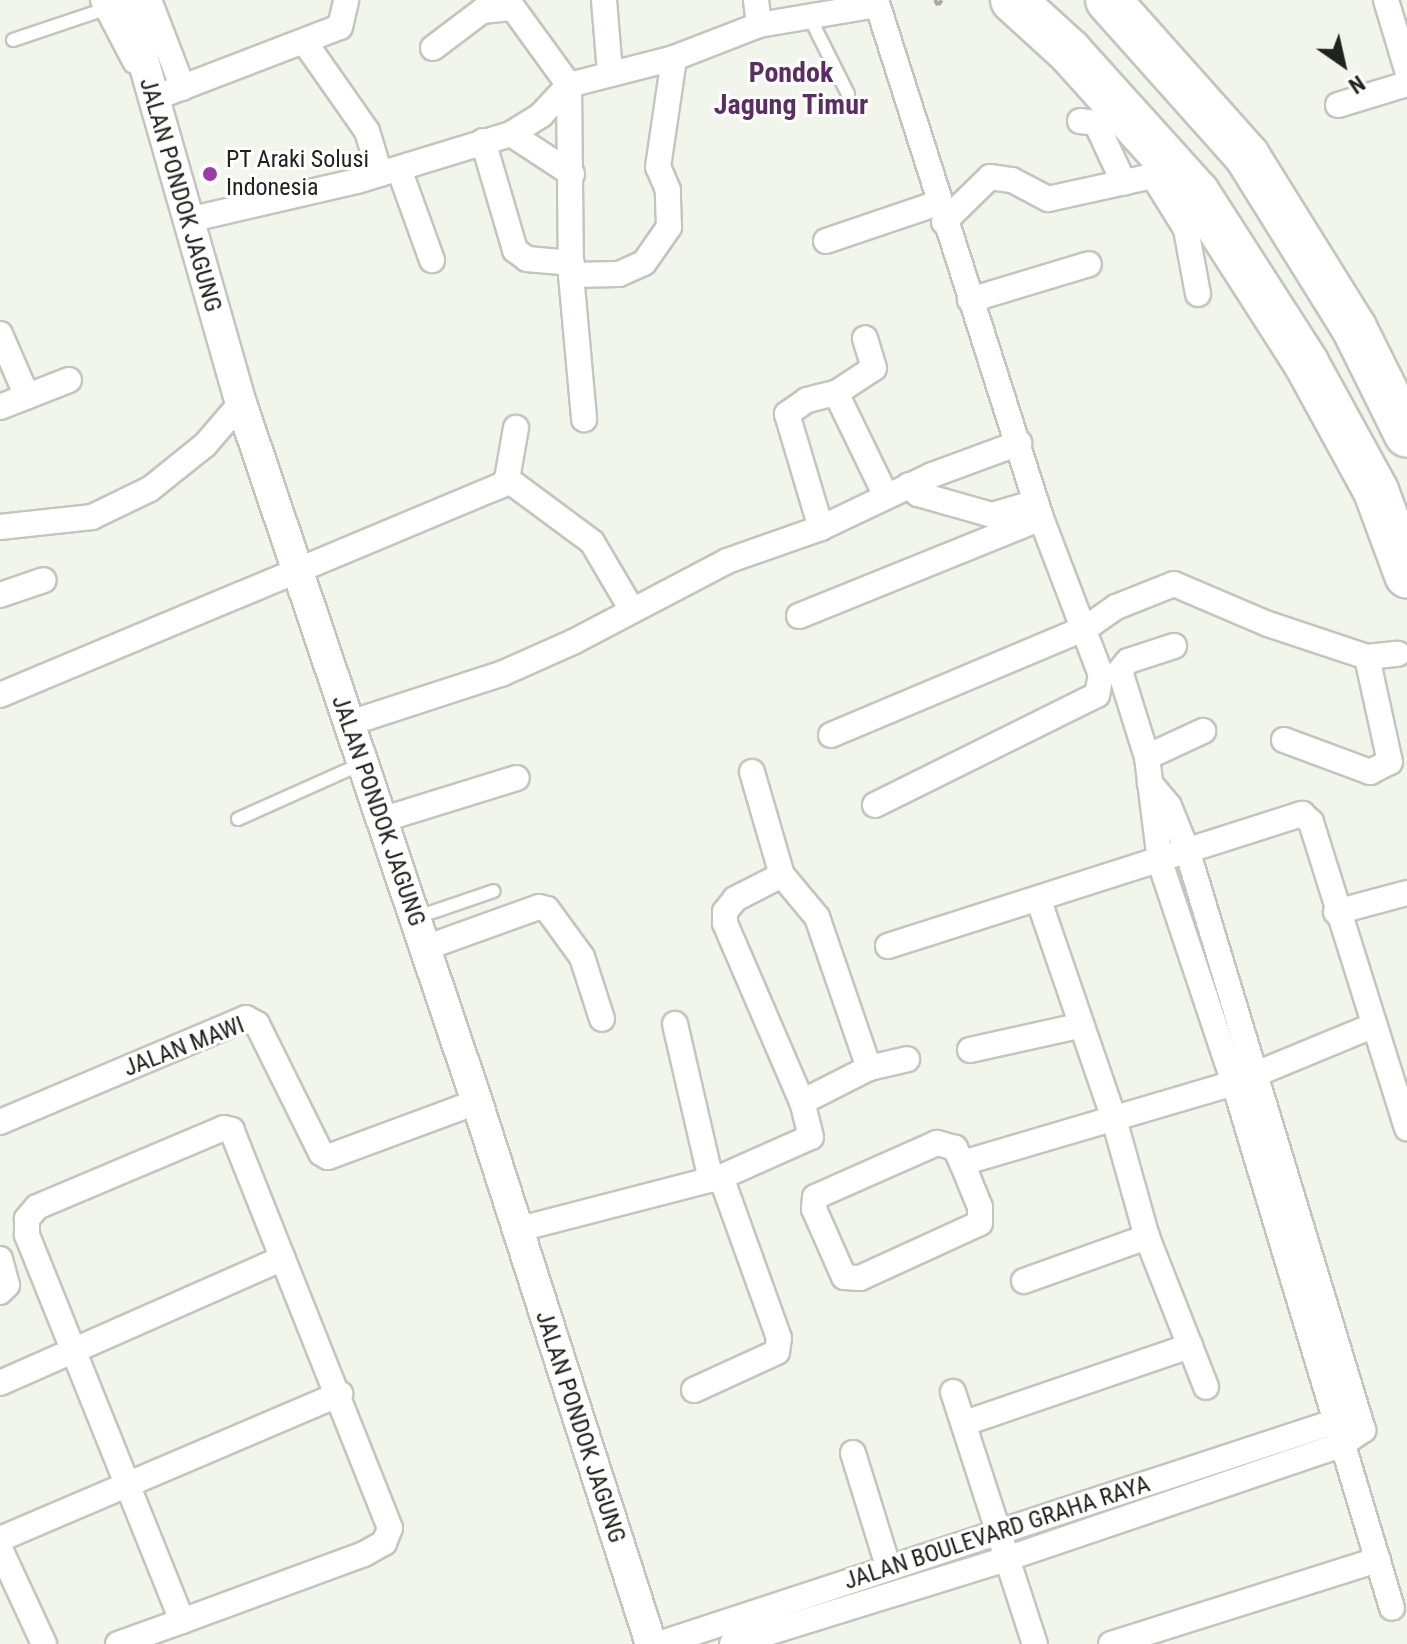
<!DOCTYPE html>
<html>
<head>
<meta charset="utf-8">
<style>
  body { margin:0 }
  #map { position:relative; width:1407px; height:1644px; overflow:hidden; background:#f1f5ec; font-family:"Roboto Condensed",sans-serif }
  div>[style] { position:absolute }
  .path>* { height:4px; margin-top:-2px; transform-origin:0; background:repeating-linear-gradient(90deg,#a8aba4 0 8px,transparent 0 12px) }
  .roads { filter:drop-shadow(2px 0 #c2c6bd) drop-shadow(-2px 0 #c2c6bd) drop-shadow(0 2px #c2c6bd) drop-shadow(0 -2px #c2c6bd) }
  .service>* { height:12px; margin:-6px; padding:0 6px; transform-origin:6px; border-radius:6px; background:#fff }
  .minor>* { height:24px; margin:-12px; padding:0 12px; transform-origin:12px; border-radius:12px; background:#fff }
  .tertiary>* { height:30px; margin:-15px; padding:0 15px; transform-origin:15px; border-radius:15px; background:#fff }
  .motorway>* { height:44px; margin:-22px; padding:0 22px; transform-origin:22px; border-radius:22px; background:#fff }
  .dots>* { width:22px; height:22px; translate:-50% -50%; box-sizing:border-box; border:4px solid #fff; border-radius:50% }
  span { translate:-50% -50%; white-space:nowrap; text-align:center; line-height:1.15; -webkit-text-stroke:6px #fff; paint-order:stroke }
  .poi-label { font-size:24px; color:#21231f }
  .left { translate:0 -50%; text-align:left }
  .street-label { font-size:24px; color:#21231f }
  .quarter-label { font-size:28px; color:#5a2e62; font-weight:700 }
  .north { position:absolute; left:1303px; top:24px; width:80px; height:80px; -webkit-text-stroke:6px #fff; paint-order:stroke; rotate:146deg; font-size:22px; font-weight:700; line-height:32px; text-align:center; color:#21231f }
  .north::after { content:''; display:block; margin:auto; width:28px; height:36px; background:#21231f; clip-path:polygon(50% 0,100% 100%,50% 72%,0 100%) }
</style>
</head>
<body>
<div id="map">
  <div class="path">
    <i style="left:935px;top:0;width:6px;rotate:59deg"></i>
    <i style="left:938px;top:5px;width:6px;rotate:-51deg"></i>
  </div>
  <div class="roads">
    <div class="service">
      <i style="left:810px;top:18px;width:85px;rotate:63.4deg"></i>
      <i style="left:13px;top:40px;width:100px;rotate:-18.6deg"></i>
      <i style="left:238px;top:819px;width:135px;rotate:-24.1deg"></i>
      <i style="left:415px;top:918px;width:83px;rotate:-18.9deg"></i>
    </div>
    <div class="minor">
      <i style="left:103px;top:0;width:69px;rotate:62.3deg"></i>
      <i style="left:149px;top:0;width:94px;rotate:68.9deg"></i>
      <i style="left:604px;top:0;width:73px;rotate:85.3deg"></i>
      <i style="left:756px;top:0;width:25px;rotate:83deg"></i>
      <i style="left:1386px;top:0;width:73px;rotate:73.3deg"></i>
      <i style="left:306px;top:44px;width:106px;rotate:55deg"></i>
      <i style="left:367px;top:131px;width:45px;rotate:73.2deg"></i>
      <i style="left:433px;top:48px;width:61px;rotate:-37.1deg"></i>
      <i style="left:482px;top:11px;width:31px;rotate:-6deg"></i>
      <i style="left:513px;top:8px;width:95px;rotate:54deg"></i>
      <i style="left:569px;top:85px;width:190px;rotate:89.4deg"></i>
      <i style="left:571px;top:275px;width:145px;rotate:84.8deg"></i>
      <i style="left:152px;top:99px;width:201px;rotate:-21deg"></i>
      <i style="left:340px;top:27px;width:28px;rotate:-77deg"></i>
      <i style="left:1338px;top:105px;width:72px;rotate:-16.9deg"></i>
      <i style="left:1080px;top:121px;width:16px;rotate:7deg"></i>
      <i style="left:1096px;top:123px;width:66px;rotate:65deg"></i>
      <i style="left:511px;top:134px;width:73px;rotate:33.3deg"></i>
      <i style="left:483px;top:141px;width:114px;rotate:73.6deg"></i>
      <i style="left:515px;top:250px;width:15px;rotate:37deg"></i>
      <i style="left:527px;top:259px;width:45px;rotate:5.1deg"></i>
      <i style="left:399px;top:169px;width:97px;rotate:70.1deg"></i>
      <i style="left:188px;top:220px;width:173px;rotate:-13deg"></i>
      <i style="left:357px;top:181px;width:161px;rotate:-17deg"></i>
      <i style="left:511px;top:134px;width:36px;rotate:-32deg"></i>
      <i style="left:541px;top:115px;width:41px;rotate:-47deg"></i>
      <i style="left:569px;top:85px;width:108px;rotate:-14.4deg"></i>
      <i style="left:674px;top:58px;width:91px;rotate:-21.2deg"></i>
      <i style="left:759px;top:25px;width:120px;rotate:-9.6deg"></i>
      <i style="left:944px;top:222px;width:64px;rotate:-44.4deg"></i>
      <i style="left:990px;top:177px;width:22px;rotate:8deg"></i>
      <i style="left:1012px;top:180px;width:41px;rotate:27.8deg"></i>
      <i style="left:1048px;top:199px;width:107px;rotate:-12.4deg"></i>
      <i style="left:1153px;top:176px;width:62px;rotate:58.1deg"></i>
      <i style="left:1186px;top:229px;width:66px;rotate:79.5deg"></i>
      <i style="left:826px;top:241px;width:118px;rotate:-18.7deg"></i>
      <i style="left:571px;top:275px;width:48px;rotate:-1.2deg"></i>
      <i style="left:619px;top:274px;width:27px;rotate:-24deg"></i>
      <i style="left:644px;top:263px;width:44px;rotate:-55.2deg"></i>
      <i style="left:669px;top:227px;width:37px;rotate:-92deg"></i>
      <i style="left:668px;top:190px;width:25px;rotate:-113deg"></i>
      <i style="left:658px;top:167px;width:110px;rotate:-81.6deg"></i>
      <i style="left:970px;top:300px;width:124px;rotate:-16.8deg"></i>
      <i style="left:0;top:334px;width:68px;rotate:66.5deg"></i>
      <i style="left:836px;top:393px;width:45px;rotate:-33.3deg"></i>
      <i style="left:874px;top:368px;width:31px;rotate:-107deg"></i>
      <i style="left:0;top:407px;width:74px;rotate:-21.4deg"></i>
      <i style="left:507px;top:479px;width:106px;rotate:36.5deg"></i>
      <i style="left:592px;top:542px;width:79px;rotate:59.5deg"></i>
      <i style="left:909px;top:485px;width:13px;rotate:45deg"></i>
      <i style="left:918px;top:494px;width:77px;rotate:15.8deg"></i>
      <i style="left:992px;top:515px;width:46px;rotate:-16.5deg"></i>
      <i style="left:0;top:527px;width:93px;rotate:-6.2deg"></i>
      <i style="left:92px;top:517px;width:64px;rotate:-25.8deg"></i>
      <i style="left:150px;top:489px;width:70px;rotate:-38.7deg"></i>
      <i style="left:205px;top:445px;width:55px;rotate:-49.4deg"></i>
      <i style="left:821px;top:528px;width:119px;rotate:-106.6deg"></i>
      <i style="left:787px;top:414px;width:24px;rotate:-35deg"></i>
      <i style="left:807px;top:400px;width:30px;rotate:-14deg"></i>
      <i style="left:836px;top:393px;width:114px;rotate:64.1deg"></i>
      <i style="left:0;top:595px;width:46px;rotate:-18.8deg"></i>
      <i style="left:799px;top:616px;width:261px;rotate:-22deg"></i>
      <i style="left:1174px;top:646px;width:48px;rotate:161.9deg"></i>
      <i style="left:1128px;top:661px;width:13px;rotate:129deg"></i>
      <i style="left:1120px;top:671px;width:90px;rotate:72.6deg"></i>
      <i style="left:1147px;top:757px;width:106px;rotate:82.9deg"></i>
      <i style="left:1160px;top:862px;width:233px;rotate:71.5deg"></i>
      <i style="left:1234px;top:1083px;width:548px;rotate:73.25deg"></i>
      <i style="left:0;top:695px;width:544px;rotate:-22.7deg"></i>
      <i style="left:502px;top:485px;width:8px;rotate:-50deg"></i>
      <i style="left:507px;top:479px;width:52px;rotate:-80deg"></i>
      <i style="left:347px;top:724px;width:162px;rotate:-18deg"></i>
      <i style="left:501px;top:674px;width:79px;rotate:-24deg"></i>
      <i style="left:573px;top:642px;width:174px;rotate:-27.7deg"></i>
      <i style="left:727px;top:561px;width:100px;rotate:-19.3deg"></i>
      <i style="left:821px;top:528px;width:123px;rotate:-25.5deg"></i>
      <i style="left:932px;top:475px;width:93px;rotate:-20.2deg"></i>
      <i style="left:831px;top:735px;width:277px;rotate:-22.8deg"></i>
      <i style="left:1086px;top:628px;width:37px;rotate:-35deg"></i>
      <i style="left:1116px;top:607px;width:62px;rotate:-21.6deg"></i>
      <i style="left:1174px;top:584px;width:102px;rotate:23.1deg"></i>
      <i style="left:1268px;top:624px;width:104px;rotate:18.4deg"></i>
      <i style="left:1367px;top:657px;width:31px;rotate:-6deg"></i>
      <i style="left:1284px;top:740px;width:92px;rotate:20.4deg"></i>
      <i style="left:1370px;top:772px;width:22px;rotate:-27deg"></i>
      <i style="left:1390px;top:762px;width:107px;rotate:-102.4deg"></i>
      <i style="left:1147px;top:757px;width:62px;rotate:-24.9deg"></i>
      <i style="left:752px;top:772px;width:107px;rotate:73.8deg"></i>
      <i style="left:875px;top:805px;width:248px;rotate:-26.4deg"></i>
      <i style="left:1097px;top:695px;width:20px;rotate:-79deg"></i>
      <i style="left:1101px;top:675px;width:168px;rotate:-110.9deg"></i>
      <i style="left:1041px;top:518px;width:544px;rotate:-107.67deg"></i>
      <i style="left:381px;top:820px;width:142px;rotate:-17.2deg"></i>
      <i style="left:1039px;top:901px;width:231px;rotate:71deg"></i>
      <i style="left:1114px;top:1119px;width:123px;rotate:74.4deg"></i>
      <i style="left:1147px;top:1237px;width:161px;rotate:68.5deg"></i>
      <i style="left:1336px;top:912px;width:73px;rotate:-15deg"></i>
      <i style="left:888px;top:946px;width:435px;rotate:-17.7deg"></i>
      <i style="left:1302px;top:814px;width:12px;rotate:42deg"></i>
      <i style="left:1311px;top:822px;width:321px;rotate:72.6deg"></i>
      <i style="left:425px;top:948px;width:121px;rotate:-19.8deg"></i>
      <i style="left:539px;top:907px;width:8px;rotate:14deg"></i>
      <i style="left:547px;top:909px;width:59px;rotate:53.9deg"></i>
      <i style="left:582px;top:957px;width:65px;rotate:72.1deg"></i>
      <i style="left:675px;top:1024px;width:160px;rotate:77deg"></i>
      <i style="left:970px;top:1050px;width:111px;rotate:-12.5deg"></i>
      <i style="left:869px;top:1068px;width:39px;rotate:-13deg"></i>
      <i style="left:0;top:1122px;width:267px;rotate:-22.9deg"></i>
      <i style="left:246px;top:1018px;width:13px;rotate:29deg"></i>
      <i style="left:257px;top:1024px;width:144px;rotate:63.6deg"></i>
      <i style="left:321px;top:1153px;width:8px;rotate:30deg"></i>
      <i style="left:328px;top:1157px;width:159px;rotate:-20.3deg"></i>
      <i style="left:962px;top:1163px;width:17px;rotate:-115deg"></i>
      <i style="left:955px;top:1148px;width:19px;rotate:-164deg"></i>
      <i style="left:937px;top:1143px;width:133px;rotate:156.1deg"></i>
      <i style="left:815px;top:1197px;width:12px;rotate:95deg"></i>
      <i style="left:814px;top:1209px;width:74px;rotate:66.2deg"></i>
      <i style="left:844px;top:1277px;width:16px;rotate:4deg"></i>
      <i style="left:860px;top:1278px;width:132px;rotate:-24.6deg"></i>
      <i style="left:980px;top:1223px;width:16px;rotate:-90deg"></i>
      <i style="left:980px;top:1207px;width:48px;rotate:-112.2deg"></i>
      <i style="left:962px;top:1163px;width:284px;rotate:-16.4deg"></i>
      <i style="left:1234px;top:1083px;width:152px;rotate:-22.4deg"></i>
      <i style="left:516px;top:1230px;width:212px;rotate:-14.5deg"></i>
      <i style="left:721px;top:1177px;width:98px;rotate:-24deg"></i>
      <i style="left:811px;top:1137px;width:36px;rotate:-104deg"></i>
      <i style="left:802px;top:1102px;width:195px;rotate:-113.3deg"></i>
      <i style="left:725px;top:923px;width:11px;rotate:-90deg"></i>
      <i style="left:725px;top:912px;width:16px;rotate:-52deg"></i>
      <i style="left:735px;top:899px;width:53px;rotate:-27.1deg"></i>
      <i style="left:782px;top:875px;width:55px;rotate:50.2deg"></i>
      <i style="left:817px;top:917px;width:160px;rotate:71deg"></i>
      <i style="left:869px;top:1068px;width:75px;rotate:153.1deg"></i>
      <i style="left:0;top:1259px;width:27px;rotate:75deg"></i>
      <i style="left:7px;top:1285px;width:10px;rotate:135deg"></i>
      <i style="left:1024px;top:1281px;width:131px;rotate:-19.7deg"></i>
      <i style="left:0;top:1383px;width:309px;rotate:-23.8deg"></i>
      <i style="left:694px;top:1390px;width:91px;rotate:-24.6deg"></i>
      <i style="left:777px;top:1352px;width:14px;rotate:-82deg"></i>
      <i style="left:779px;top:1338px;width:171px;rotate:-109.8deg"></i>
      <i style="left:953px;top:1392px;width:265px;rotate:72deg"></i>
      <i style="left:965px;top:1423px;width:238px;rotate:-18.9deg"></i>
      <i style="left:853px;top:1453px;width:118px;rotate:72.8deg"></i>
      <i style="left:0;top:1539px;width:370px;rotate:-23.1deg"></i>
      <i style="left:0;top:1549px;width:105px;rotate:65.1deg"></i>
      <i style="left:118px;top:1644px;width:68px;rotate:-19.8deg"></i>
      <i style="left:182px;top:1621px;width:194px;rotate:-20.2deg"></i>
      <i style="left:364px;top:1554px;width:23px;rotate:-29deg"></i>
      <i style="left:384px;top:1543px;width:16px;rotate:-68deg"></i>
      <i style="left:390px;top:1528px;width:428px;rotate:-111.7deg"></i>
      <i style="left:232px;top:1130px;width:8px;rotate:-166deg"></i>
      <i style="left:224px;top:1128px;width:203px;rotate:157.1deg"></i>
      <i style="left:37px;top:1207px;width:16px;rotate:130deg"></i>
      <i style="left:27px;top:1219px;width:16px;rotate:90deg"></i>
      <i style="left:27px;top:1235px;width:416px;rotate:68.1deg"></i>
      <i style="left:659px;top:1644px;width:726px;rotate:-18.21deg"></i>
      <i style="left:732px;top:1644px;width:287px;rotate:-17.2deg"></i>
      <i style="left:1006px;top:1559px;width:354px;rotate:-18.8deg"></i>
      <i style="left:1341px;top:1445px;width:27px;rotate:-34deg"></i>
      <i style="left:1363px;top:1430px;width:603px;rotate:-106.87deg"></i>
      <i style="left:1188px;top:853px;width:51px;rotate:-112deg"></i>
      <i style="left:1169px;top:806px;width:30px;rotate:-130deg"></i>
      <i style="left:1111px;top:1644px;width:280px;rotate:-17.5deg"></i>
    </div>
    <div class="tertiary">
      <i style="left:126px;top:0;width:419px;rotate:74.1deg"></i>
      <i style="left:241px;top:403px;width:738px;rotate:71.34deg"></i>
      <i style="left:477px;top:1102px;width:569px;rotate:72.2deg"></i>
    </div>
    <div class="motorway">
      <i style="left:1013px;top:0;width:76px;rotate:42.3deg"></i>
      <i style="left:1069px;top:51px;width:191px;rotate:48deg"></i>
      <i style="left:1197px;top:193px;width:202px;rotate:57.3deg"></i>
      <i style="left:1306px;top:363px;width:146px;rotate:61.3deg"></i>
      <i style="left:1376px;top:491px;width:90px;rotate:69.7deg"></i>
      <i style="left:1108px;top:0;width:209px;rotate:48.3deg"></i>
      <i style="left:1247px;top:156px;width:203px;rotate:58.1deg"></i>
      <i style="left:1354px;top:328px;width:119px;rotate:63.6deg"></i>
    </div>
  </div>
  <div class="dots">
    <i style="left:210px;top:174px;background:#993ea9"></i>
  </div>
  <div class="poi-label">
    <span class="left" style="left:226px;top:174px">PT Araki Solusi<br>Indonesia</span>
  </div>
  <div class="street-label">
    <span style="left:180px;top:195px;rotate:74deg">JALAN PONDOK JAGUNG</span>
    <span style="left:378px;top:811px;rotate:71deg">JALAN PONDOK JAGUNG</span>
    <span style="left:184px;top:1047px;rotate:-21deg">JALAN MAWI</span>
    <span style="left:580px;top:1427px;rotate:72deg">JALAN PONDOK JAGUNG</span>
    <span style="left:997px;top:1533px;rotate:-18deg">JALAN BOULEVARD GRAHA RAYA</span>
  </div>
  <div class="quarter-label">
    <span style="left:791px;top:89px">Pondok<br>Jagung Timur</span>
  </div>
  <div class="north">N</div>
</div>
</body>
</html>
